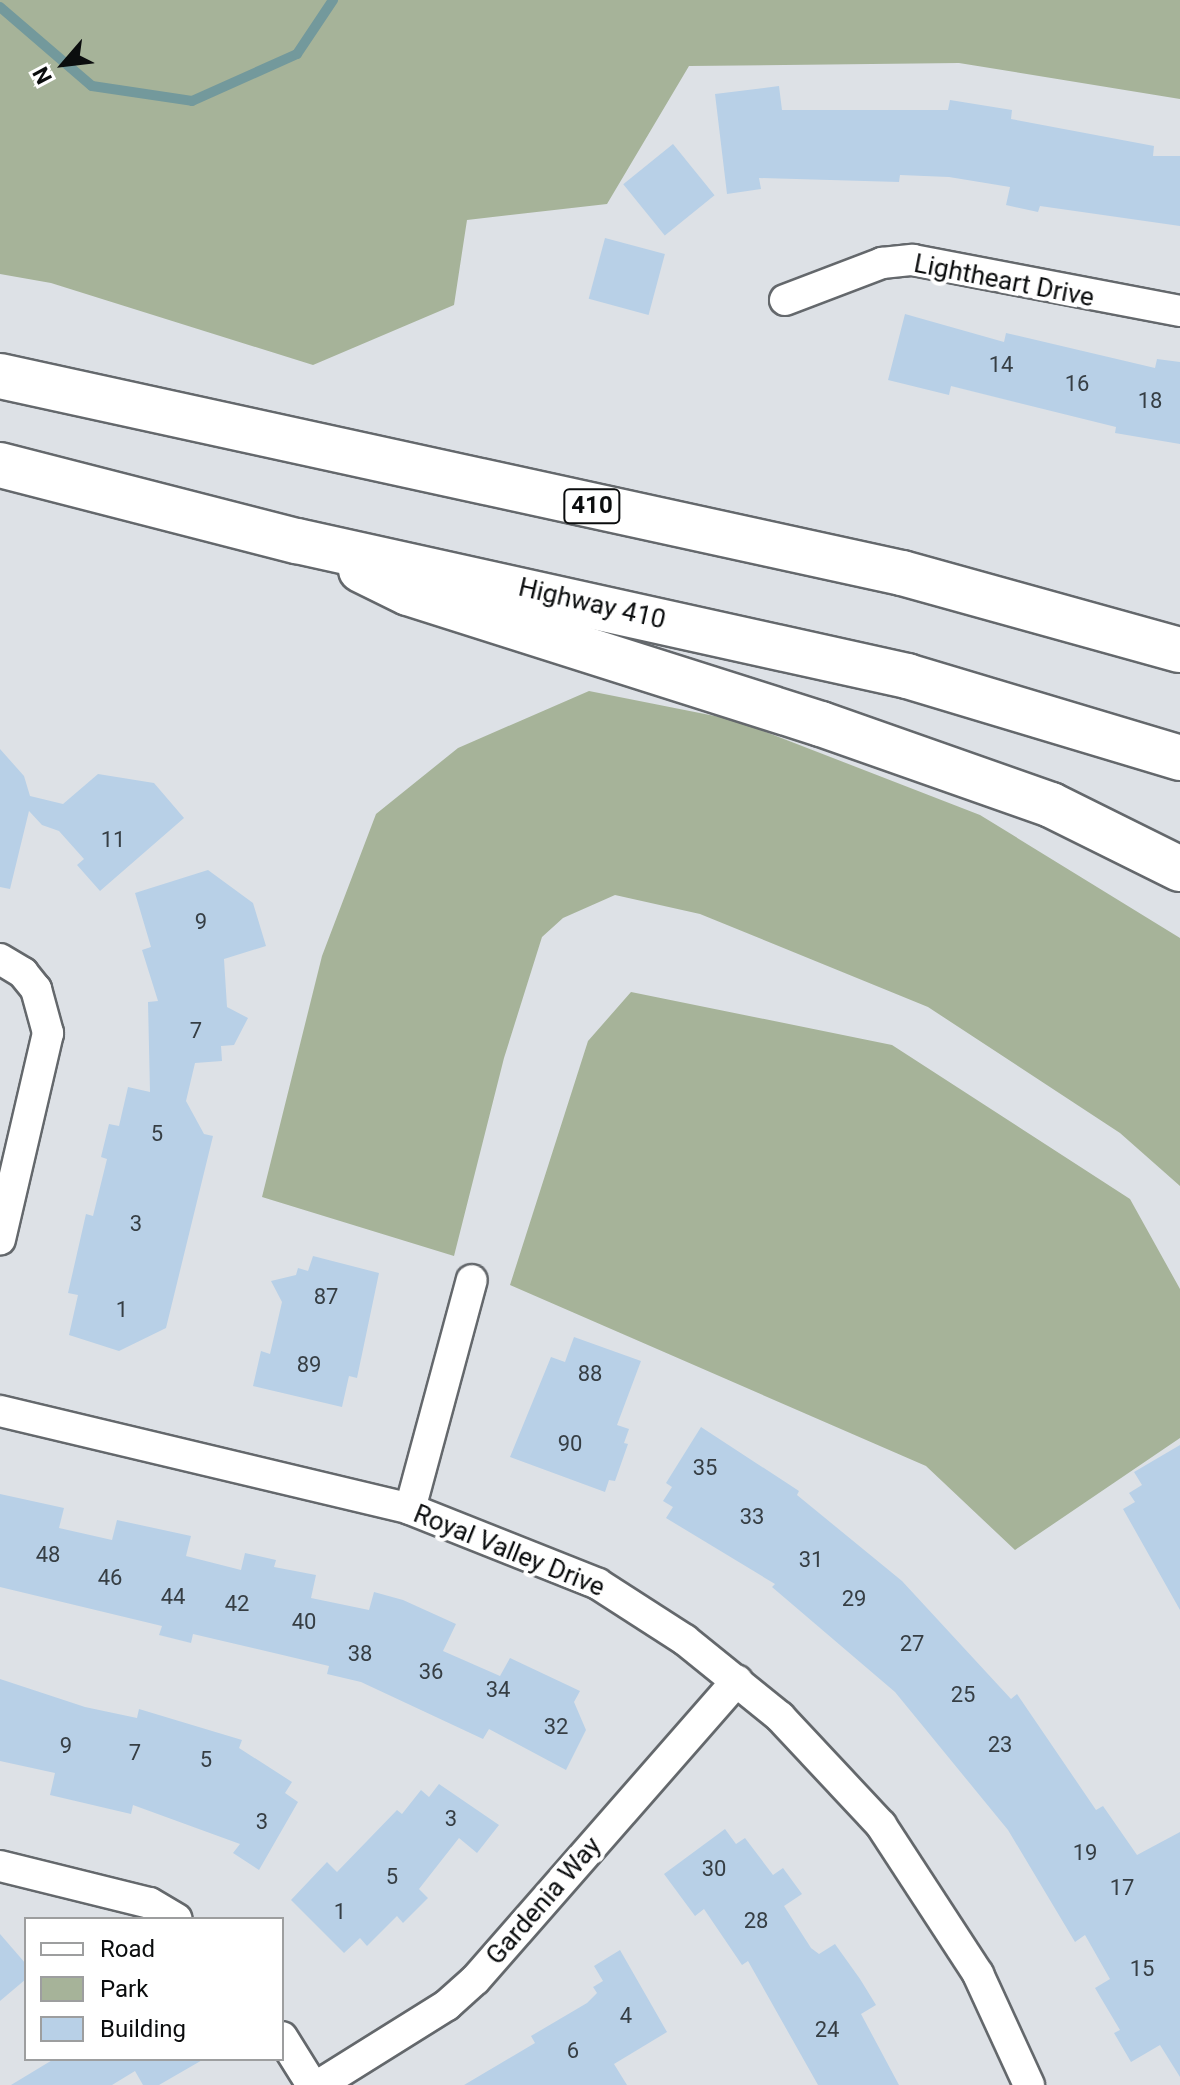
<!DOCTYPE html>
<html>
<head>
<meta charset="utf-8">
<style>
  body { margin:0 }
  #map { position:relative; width:1180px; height:2085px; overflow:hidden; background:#dde1e6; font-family:Roboto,sans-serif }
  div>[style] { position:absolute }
  .green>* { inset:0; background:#a6b399 }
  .stream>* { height:10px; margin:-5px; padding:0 5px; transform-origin:5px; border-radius:5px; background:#73999c }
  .building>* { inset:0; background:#b8d0e7; transform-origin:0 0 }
  .roads { filter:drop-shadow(2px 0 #64686c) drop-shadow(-2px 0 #64686c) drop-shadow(0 2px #64686c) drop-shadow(0 -2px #64686c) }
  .street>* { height:30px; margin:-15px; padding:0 15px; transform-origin:15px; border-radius:15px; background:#fff }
  .highway>* { height:44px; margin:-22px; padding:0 22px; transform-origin:22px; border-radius:22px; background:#fff }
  span { translate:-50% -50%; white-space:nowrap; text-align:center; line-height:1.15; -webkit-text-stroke:8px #fff; paint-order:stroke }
  .number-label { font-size:22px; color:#363e44 }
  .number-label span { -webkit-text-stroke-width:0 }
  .shield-label span { padding:2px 6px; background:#fff; border:2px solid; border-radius:6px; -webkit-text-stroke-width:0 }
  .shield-label { font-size:24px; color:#0b0d0e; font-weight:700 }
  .street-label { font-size:26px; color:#0b0d0e }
  .legend { position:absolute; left:24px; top:1917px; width:260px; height:144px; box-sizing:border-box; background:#fff; border:2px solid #9d9e9f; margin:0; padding:10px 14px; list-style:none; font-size:24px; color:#0b0d0e }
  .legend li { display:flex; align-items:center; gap:16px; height:40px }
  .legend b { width:40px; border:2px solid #9d9e9f }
  .north { position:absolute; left:24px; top:24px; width:80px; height:80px; -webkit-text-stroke:6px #fff; paint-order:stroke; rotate:242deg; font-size:22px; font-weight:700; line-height:32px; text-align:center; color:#0b0d0e }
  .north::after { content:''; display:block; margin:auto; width:28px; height:36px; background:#0b0d0e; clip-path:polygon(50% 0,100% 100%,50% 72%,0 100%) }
</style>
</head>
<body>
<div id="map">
  <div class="green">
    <i style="clip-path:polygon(0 0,1180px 0,1180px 99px,959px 63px,689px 66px,607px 204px,467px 220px,454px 305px,313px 365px,51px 283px,0 274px)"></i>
    <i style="clip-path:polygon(589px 691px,735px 720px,980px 815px,1180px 938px,1180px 1186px,1120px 1133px,928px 1007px,700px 914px,615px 895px,563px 918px,542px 937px,504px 1058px,454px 1256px,262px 1197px,322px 956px,376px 814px,458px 748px)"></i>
    <i style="clip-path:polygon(631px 992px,892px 1045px,1130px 1199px,1180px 1289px,1180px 1438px,1015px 1550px,926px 1466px,510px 1285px,588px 1041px)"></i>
  </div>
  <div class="stream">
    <i style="left:0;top:7px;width:121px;rotate:40.7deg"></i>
    <i style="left:92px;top:86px;width:101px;rotate:8.5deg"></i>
    <i style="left:192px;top:101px;width:115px;rotate:-24.1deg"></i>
    <i style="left:297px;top:54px;width:65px;rotate:-56.3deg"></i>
  </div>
  <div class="building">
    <i style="clip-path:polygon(779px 86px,782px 110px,948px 110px,950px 100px,1012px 110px,1011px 119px,1154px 146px,1153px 156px,1180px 156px,1180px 226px,1040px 206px,1038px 212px,1006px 205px,1010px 187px,949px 177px,900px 175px,899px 182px,759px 178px,761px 189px,727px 194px,715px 94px)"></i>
    <i style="left:673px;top:144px;width:66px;height:64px;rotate:51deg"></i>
    <i style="left:605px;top:238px;width:62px;height:63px;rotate:15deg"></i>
    <i style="clip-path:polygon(905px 314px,1004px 342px,1006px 333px,1155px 368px,1157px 359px,1180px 362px,1180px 444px,1115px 433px,1116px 427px,951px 386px,949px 395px,888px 380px)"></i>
    <i style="clip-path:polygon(0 749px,24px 776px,30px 796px,63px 804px,98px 774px,154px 783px,184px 818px,100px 891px,77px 865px,84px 859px,59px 831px,42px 825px,29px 811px,10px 889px,0 887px)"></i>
    <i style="clip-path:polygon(208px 870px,253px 903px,266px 946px,224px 959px,227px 1007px,248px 1018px,234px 1045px,221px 1046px,222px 1061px,195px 1063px,186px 1101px,204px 1134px,213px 1136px,166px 1328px,119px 1351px,69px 1335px,78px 1295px,68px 1293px,86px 1214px,93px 1216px,107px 1159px,101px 1157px,109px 1124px,119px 1126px,128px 1087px,150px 1092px,148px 1002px,158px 1001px,142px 950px,151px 947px,135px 893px)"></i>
    <i style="clip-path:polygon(313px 1256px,379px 1273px,357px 1378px,349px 1376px,342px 1407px,253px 1386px,261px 1351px,270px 1354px,282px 1302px,271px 1281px,296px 1275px,298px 1268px,308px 1271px)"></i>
    <i style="clip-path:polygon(574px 1337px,641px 1361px,617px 1425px,629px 1429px,624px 1443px,628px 1444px,615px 1481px,609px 1480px,605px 1492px,510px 1457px,551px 1357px,565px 1362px)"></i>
    <i style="clip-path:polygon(701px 1427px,799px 1491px,797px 1495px,902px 1581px,1011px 1699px,1017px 1694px,1096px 1810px,1103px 1806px,1137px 1855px,1180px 1832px,1180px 2077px,1160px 2045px,1131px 2062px,1114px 2033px,1120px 2030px,1095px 1988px,1110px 1979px,1085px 1935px,1075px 1942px,1008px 1830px,895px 1692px,772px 1587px,775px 1584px,666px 1518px,673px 1507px,663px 1501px,672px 1487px,666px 1483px)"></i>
    <i style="clip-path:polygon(1180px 1445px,1180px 1610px,1123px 1509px,1135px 1502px,1129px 1493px,1142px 1485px,1134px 1472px)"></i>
    <i style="clip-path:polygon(0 1494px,64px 1508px,59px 1528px,112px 1540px,117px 1520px,191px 1536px,186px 1556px,241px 1570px,245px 1553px,276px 1560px,274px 1567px,316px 1575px,311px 1598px,369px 1610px,374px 1592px,403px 1600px,456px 1624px,443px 1651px,500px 1676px,510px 1658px,580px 1691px,574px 1702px,586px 1730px,566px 1770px,489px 1729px,483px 1739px,361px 1682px,327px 1674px,329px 1666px,193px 1634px,191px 1643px,159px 1635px,162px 1626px,0 1587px)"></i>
    <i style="clip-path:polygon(0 1679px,85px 1707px,137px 1718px,139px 1709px,242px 1740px,239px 1748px,292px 1782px,285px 1793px,298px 1802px,259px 1870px,233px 1853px,240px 1844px,133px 1805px,131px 1814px,50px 1795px,55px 1773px,0 1761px)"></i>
    <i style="clip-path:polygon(439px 1784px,499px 1825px,477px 1853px,459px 1838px,419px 1889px,428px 1898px,403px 1923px,397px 1916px,367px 1946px,360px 1938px,344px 1953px,291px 1900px,327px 1862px,337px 1872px,397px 1810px,402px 1814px,421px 1790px,429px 1797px)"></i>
    <i style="clip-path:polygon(725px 1829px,736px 1844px,745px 1838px,773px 1875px,783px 1868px,802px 1894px,784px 1906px,811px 1948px,819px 1954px,835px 1944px,860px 1979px,876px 2005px,861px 2014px,899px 2085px,818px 2085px,748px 1961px,742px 1965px,704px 1909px,695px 1916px,664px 1874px)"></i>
    <i style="clip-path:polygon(0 1934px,26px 1964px,26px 1979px,0 2001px)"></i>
    <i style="clip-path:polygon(620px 1950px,667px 2032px,614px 2064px,627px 2085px,464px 2085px,535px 2043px,531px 2036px,587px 2003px,597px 1993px,593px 1987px,603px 1981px,594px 1966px)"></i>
    <i style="clip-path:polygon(54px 2059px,204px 2059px,159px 2085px,143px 2085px,135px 2071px,112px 2085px,11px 2085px)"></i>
  </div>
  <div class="roads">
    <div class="street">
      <i style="left:785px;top:300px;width:104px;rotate:-20.9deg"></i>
      <i style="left:882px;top:263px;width:31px;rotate:-6deg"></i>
      <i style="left:913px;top:260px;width:272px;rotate:10.8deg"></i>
      <i style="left:0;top:959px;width:27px;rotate:31deg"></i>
      <i style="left:23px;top:973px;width:21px;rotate:51deg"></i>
      <i style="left:36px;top:989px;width:46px;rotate:74.7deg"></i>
      <i style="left:48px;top:1033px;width:212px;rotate:103.1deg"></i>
      <i style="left:0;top:1411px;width:422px;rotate:13.4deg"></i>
      <i style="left:410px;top:1509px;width:202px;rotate:21.7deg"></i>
      <i style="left:598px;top:1584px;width:103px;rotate:32.8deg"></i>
      <i style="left:685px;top:1640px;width:122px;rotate:39deg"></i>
      <i style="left:780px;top:1717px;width:148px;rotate:46.9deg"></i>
      <i style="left:881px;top:1825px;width:178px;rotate:56.9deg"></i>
      <i style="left:978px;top:1974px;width:122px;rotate:65.3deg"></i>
      <i style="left:410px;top:1509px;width:237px;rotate:-74.9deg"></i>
      <i style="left:0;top:1866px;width:154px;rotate:13.9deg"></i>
      <i style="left:150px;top:1903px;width:31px;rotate:31deg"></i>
      <i style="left:282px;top:2037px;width:57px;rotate:58deg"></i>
      <i style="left:319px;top:2085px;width:151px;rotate:-32deg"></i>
      <i style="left:447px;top:2005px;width:38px;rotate:-42deg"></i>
      <i style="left:475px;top:1980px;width:398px;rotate:-48.8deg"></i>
    </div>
    <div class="highway">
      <i style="left:0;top:376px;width:923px;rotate:12.32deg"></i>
      <i style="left:902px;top:573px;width:288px;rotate:15.5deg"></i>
      <i style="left:0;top:465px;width:307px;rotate:14.4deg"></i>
      <i style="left:297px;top:541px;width:625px;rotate:12.48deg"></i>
      <i style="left:907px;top:676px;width:285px;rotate:16.7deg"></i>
      <i style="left:361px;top:570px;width:52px;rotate:26.1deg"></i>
      <i style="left:408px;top:593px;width:433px;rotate:17.6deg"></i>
      <i style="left:821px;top:724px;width:244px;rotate:19.4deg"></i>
      <i style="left:1051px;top:805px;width:144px;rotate:26.4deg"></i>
    </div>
  </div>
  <div class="number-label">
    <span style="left:1001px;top:365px">14</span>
    <span style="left:1077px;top:384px">16</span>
    <span style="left:1150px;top:401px">18</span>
    <span style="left:113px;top:840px">11</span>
    <span style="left:201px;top:922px">9</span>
    <span style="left:196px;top:1031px">7</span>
    <span style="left:157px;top:1134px">5</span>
    <span style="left:136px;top:1224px">3</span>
    <span style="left:326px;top:1297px">87</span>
    <span style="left:122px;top:1310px">1</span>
    <span style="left:309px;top:1365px">89</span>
    <span style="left:590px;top:1374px">88</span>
    <span style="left:570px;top:1444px">90</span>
    <span style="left:705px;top:1468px">35</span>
    <span style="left:752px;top:1517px">33</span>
    <span style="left:48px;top:1555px">48</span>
    <span style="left:811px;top:1560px">31</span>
    <span style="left:110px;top:1578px">46</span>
    <span style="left:173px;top:1597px">44</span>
    <span style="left:854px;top:1599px">29</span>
    <span style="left:237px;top:1604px">42</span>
    <span style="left:304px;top:1622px">40</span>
    <span style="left:912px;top:1644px">27</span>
    <span style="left:360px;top:1654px">38</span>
    <span style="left:431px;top:1672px">36</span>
    <span style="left:498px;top:1690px">34</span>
    <span style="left:963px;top:1695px">25</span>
    <span style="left:556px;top:1727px">32</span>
    <span style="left:1000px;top:1745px">23</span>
    <span style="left:66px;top:1746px">9</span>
    <span style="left:135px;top:1753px">7</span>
    <span style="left:206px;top:1760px">5</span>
    <span style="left:451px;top:1819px">3</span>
    <span style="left:262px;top:1822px">3</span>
    <span style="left:1085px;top:1853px">19</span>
    <span style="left:714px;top:1869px">30</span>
    <span style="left:392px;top:1877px">5</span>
    <span style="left:1122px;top:1888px">17</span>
    <span style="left:340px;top:1912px">1</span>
    <span style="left:756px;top:1921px">28</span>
    <span style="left:1142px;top:1969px">15</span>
    <span style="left:626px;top:2016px">4</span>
    <span style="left:827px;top:2030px">24</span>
    <span style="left:573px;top:2051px">6</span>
  </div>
  <div class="shield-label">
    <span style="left:592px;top:506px">410</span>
  </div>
  <div class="street-label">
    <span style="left:1004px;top:281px;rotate:11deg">Lightheart Drive</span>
    <span style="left:592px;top:604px;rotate:13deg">Highway 410</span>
    <span style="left:509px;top:1551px;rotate:22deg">Royal Valley Drive</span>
    <span style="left:544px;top:1901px;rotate:-49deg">Gardenia Way</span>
  </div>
  <ul class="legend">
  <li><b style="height:10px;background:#fff"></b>Road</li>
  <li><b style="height:22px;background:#a6b399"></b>Park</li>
  <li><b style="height:22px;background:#b8d0e7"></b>Building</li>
  </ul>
  <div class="north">N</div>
</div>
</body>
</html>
